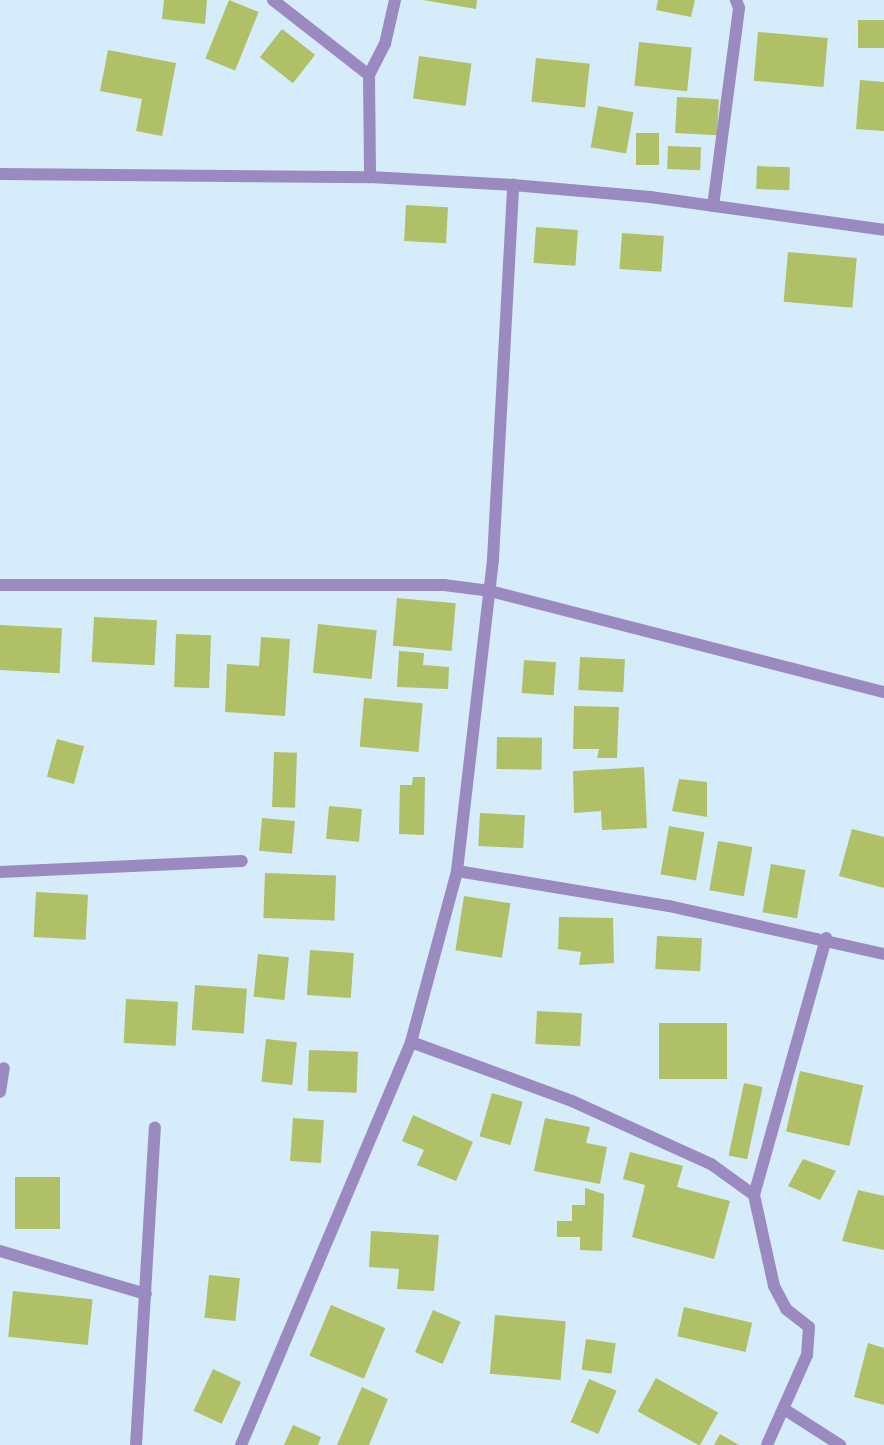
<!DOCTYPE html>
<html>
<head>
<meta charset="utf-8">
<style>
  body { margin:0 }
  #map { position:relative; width:884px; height:1445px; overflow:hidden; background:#d7ecfa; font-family:"Public Sans",sans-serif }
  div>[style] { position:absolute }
  .building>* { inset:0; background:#afc066; transform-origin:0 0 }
  .street>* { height:12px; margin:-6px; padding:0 6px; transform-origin:6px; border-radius:6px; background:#9b8ac0 }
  span { translate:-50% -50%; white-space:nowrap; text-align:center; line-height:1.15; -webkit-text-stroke:5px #d7ecfa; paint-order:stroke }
</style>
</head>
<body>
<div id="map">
  <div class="building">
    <i style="clip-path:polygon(164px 0,207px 0,205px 24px,162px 19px)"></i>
    <i style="left:229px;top:0;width:32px;height:63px;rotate:22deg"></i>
    <i style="clip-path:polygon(423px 0,477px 0,476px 9px)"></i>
    <i style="clip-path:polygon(658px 0,695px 0,691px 17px,656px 10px)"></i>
    <i style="left:884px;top:20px;width:28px;height:26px;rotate:90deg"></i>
    <i style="left:282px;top:29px;width:42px;height:36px;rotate:38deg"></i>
    <i style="left:758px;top:32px;width:70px;height:49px;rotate:5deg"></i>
    <i style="left:639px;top:42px;width:53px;height:44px;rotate:6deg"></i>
    <i style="clip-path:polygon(108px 50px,176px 63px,162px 136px,136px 131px,142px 99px,100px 91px)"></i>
    <i style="left:419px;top:56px;width:53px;height:43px;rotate:8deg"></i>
    <i style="left:536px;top:58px;width:54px;height:44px;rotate:6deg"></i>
    <i style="clip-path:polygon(860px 80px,884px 82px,884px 131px,856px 129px)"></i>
    <i style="left:677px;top:97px;width:42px;height:36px;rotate:3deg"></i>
    <i style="left:598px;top:106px;width:36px;height:42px;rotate:10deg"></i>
    <i style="left:636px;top:133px;width:23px;height:32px"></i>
    <i style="left:668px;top:146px;width:33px;height:23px;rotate:2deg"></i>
    <i style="left:757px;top:166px;width:33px;height:23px;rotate:2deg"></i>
    <i style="left:406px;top:205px;width:42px;height:36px;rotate:3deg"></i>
    <i style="left:536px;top:227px;width:42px;height:36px;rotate:4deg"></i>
    <i style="left:622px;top:233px;width:42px;height:36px;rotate:4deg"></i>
    <i style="left:788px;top:252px;width:69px;height:50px;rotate:5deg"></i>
    <i style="left:397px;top:598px;width:59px;height:48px;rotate:5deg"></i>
    <i style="left:94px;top:617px;width:63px;height:45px;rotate:3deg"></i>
    <i style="left:318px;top:624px;width:59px;height:49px;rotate:6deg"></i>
    <i style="left:0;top:625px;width:62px;height:45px;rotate:3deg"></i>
    <i style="left:176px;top:634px;width:35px;height:53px;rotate:2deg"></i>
    <i style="clip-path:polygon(261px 637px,290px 639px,285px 716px,225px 712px,227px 664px,259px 666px)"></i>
    <i style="clip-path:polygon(399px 651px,424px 653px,423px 665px,449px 667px,448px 689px,397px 687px)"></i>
    <i style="left:580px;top:657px;width:45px;height:33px;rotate:3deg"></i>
    <i style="left:524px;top:660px;width:32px;height:33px;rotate:4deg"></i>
    <i style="left:364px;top:698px;width:59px;height:49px;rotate:5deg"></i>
    <i style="clip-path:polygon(574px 706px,619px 707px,617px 758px,597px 758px,599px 749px,573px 749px)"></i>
    <i style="left:497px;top:737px;width:45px;height:32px;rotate:1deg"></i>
    <i style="left:57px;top:739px;width:28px;height:39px;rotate:15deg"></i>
    <i style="left:274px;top:752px;width:23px;height:55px;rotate:2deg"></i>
    <i style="clip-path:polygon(644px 767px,647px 828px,602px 830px,601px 811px,574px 813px,573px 771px)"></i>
    <i style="clip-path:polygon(413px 777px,425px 777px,424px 835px,399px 834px,400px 785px,412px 785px)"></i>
    <i style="clip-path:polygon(679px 779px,707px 782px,707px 817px,672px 811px)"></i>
    <i style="left:329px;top:806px;width:33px;height:33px;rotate:5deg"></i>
    <i style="left:480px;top:813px;width:45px;height:33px;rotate:3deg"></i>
    <i style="left:262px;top:818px;width:33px;height:33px;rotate:5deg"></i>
    <i style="left:669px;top:826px;width:36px;height:49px;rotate:10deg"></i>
    <i style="clip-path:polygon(852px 829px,884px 837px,884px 888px,839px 876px)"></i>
    <i style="left:718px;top:841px;width:35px;height:50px;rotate:10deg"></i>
    <i style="left:771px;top:864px;width:35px;height:49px;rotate:10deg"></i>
    <i style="left:265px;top:873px;width:71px;height:45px;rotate:2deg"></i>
    <i style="left:36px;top:892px;width:52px;height:45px;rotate:3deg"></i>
    <i style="left:464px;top:896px;width:47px;height:55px;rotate:9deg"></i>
    <i style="clip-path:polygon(559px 917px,613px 918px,614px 963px,579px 965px,581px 952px,558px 949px)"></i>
    <i style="left:657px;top:936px;width:45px;height:33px;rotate:3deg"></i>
    <i style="left:310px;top:950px;width:44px;height:45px;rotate:4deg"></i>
    <i style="left:258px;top:954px;width:31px;height:43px;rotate:6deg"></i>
    <i style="left:195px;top:985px;width:52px;height:45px;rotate:4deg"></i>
    <i style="left:126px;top:999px;width:52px;height:44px;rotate:3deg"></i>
    <i style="left:537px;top:1011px;width:45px;height:33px;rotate:3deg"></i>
    <i style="left:659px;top:1023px;width:68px;height:56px"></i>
    <i style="left:266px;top:1039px;width:31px;height:43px;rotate:6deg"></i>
    <i style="left:309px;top:1050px;width:49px;height:41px;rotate:2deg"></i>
    <i style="left:800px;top:1071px;width:65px;height:62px;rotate:13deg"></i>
    <i style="left:744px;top:1083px;width:19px;height:74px;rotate:12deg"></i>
    <i style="left:492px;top:1093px;width:32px;height:45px;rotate:16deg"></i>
    <i style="clip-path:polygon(413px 1115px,473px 1142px,456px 1181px,417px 1165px,424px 1150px,402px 1141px)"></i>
    <i style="left:293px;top:1118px;width:31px;height:43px;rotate:4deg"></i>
    <i style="clip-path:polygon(545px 1118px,590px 1127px,586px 1143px,607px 1147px,600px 1184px,534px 1171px)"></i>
    <i style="clip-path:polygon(630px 1152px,683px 1166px,677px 1187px,730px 1201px,714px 1259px,632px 1237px,645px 1185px,623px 1179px)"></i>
    <i style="clip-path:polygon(803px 1159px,836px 1171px,820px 1200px,788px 1186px)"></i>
    <i style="left:15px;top:1177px;width:45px;height:52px"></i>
    <i style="clip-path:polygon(585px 1188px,604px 1194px,602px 1251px,580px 1250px,580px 1237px,557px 1237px,557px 1221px,572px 1221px,572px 1205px,585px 1205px)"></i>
    <i style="clip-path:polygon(858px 1190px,884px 1196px,884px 1250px,842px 1241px)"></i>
    <i style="clip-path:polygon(371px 1231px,439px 1235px,434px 1291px,397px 1289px,399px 1269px,369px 1267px)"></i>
    <i style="left:209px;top:1275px;width:31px;height:43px;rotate:6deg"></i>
    <i style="left:13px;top:1291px;width:80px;height:46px;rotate:6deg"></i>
    <i style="left:331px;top:1305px;width:59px;height:55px;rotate:23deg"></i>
    <i style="left:684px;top:1307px;width:70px;height:30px;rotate:13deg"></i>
    <i style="left:433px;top:1310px;width:30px;height:46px;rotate:23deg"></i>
    <i style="left:495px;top:1315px;width:71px;height:59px;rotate:5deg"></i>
    <i style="left:586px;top:1339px;width:30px;height:31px;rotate:8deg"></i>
    <i style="clip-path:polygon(868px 1343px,884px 1348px,884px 1405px,854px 1397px)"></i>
    <i style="left:213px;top:1369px;width:31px;height:46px;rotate:25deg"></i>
    <i style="left:656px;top:1378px;width:71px;height:38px;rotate:29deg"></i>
    <i style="left:589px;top:1379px;width:30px;height:47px;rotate:23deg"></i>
    <i style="clip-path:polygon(362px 1387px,388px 1399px,369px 1445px,337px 1445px)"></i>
    <i style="clip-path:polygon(293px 1425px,321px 1437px,318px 1445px,284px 1445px)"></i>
    <i style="clip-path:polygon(720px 1434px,739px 1445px,714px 1445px)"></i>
  </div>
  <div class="street">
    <i style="left:273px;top:0;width:122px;rotate:38deg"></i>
    <i style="left:369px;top:75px;width:102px;rotate:89.4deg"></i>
    <i style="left:369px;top:75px;width:35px;rotate:-63deg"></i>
    <i style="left:385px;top:44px;width:45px;rotate:-77.2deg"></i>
    <i style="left:0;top:174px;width:370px;rotate:0.5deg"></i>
    <i style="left:370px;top:177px;width:143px;rotate:3.2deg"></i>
    <i style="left:513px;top:185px;width:138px;rotate:5deg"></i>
    <i style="left:650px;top:197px;width:236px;rotate:8deg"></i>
    <i style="left:713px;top:206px;width:200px;rotate:-82.5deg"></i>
    <i style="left:739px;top:8px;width:9px;rotate:-111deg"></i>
    <i style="left:0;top:585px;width:444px"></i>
    <i style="left:444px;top:585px;width:46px;rotate:7.4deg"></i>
    <i style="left:490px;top:591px;width:407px;rotate:14.4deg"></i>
    <i style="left:457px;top:871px;width:215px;rotate:9.4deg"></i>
    <i style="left:669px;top:906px;width:220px;rotate:12.6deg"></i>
    <i style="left:0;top:872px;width:242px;rotate:-2.6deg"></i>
    <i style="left:411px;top:1042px;width:171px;rotate:20.1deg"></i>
    <i style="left:572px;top:1101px;width:153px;rotate:24.4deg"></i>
    <i style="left:711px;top:1164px;width:53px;rotate:35.8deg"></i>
    <i style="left:754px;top:1195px;width:93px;rotate:77.6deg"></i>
    <i style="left:774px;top:1286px;width:26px;rotate:62deg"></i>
    <i style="left:786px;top:1309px;width:29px;rotate:38deg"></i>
    <i style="left:809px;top:1327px;width:28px;rotate:94deg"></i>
    <i style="left:807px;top:1355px;width:98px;rotate:114deg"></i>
    <i style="left:0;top:1092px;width:24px;rotate:-81deg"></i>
    <i style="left:754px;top:1195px;width:267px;rotate:-74.3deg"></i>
    <i style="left:0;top:1251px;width:152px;rotate:16.4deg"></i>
    <i style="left:784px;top:1409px;width:67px;rotate:32.7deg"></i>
    <i style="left:136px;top:1445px;width:318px;rotate:-86.6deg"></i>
    <i style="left:241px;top:1445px;width:437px;rotate:-67.1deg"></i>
    <i style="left:411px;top:1042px;width:177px;rotate:-74.9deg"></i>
    <i style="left:457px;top:871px;width:314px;rotate:-83.4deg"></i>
    <i style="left:493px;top:559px;width:375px;rotate:-86.9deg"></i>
  </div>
</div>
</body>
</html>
